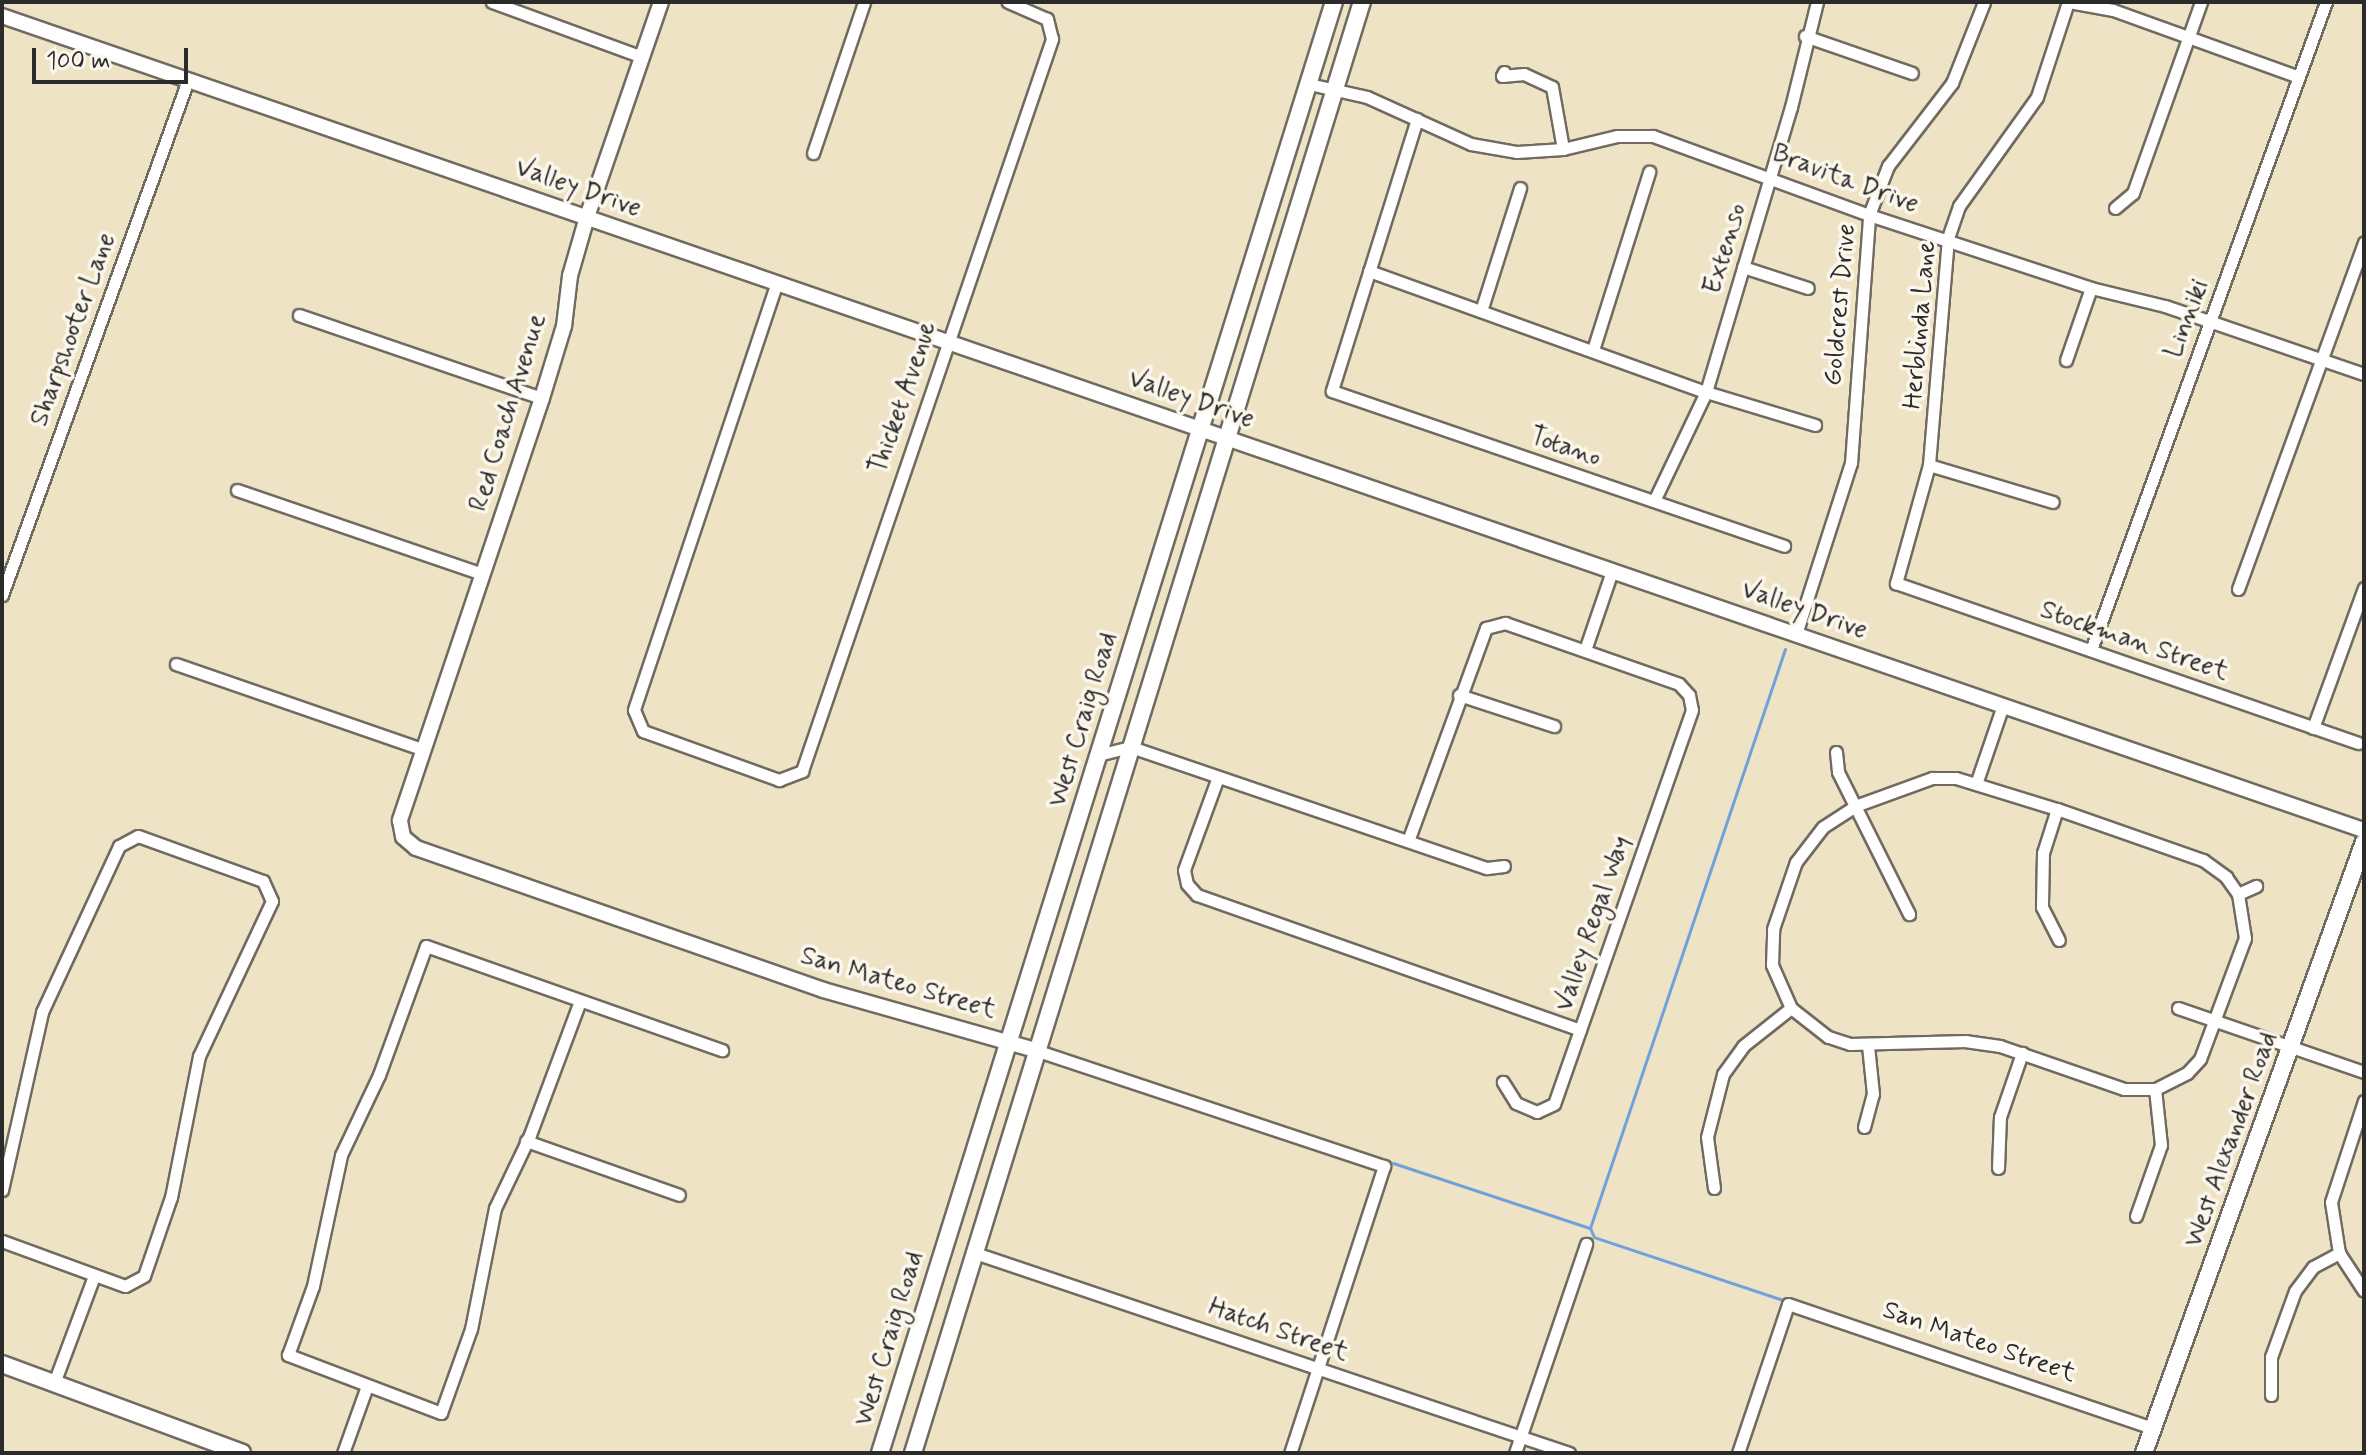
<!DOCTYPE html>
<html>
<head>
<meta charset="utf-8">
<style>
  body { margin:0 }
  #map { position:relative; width:2366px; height:1455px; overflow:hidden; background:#efe3c5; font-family:Mynerve,sans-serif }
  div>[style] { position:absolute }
  .stream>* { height:3px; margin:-1.5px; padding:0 1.5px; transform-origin:1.5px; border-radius:1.5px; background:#71a1da }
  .roads { filter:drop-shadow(2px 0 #706b61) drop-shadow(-2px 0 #706b61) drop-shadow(0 2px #706b61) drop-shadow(0 -2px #706b61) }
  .minor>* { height:11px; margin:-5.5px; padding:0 5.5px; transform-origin:5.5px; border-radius:5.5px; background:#fff }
  .tertiary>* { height:14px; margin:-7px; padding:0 7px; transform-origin:7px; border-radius:7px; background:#fff }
  .secondary>* { height:16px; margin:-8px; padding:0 8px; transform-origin:8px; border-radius:8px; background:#fff }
  .primary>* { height:16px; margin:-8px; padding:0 8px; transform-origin:8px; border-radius:8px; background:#fff }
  span { translate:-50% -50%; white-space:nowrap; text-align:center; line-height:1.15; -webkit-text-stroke:7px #fbf7ec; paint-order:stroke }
  .street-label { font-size:26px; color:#2b2b2b }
  .frame { position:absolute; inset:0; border:4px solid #2b2b2b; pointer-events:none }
  .scale { position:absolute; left:32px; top:48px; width:156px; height:36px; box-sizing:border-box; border:4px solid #2b2b2b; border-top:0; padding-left:10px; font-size:24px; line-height:28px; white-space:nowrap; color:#2b2b2b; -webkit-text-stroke:6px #fbf7ec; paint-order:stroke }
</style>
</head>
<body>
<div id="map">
  <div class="stream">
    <i style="left:1393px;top:1163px;width:207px;rotate:18.3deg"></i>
    <i style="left:1780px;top:1299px;width:196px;rotate:-161.6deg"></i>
    <i style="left:1594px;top:1237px;width:10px;rotate:-114deg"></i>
    <i style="left:1590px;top:1228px;width:611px;rotate:-71.39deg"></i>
  </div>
  <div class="roads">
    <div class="minor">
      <i style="left:492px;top:2px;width:160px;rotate:20.1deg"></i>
      <i style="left:1805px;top:36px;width:113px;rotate:19.1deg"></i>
      <i style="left:1504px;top:72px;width:4px;rotate:117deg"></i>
      <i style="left:1502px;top:76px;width:22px;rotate:-5deg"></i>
      <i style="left:1524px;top:74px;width:31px;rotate:25deg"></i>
      <i style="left:1552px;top:87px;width:63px;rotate:79.9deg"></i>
      <i style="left:2299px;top:77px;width:198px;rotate:-160.2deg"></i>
      <i style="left:2113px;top:10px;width:46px;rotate:-169.9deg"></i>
      <i style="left:2068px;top:2px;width:100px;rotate:108.1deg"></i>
      <i style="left:2037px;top:97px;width:134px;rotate:125.6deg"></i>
      <i style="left:1959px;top:206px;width:34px;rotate:109deg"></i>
      <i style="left:1948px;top:238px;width:228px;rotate:94.8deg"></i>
      <i style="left:1929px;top:465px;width:123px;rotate:105.6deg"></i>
      <i style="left:1896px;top:583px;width:489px;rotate:19.1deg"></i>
      <i style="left:1309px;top:84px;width:59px;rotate:12.6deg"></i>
      <i style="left:1367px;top:97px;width:114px;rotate:24.3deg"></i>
      <i style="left:1471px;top:144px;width:47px;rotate:9.9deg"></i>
      <i style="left:1517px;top:152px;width:46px;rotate:-3.7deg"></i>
      <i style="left:1563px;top:149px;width:56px;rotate:-13.5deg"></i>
      <i style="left:1617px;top:136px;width:36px"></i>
      <i style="left:1653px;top:136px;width:230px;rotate:20.1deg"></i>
      <i style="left:1869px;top:215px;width:234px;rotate:18.2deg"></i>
      <i style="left:2091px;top:288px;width:76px;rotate:13.7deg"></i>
      <i style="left:2165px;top:306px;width:210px;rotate:18.9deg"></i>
      <i style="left:1417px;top:119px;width:285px;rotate:107.4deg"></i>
      <i style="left:1332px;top:391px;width:478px;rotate:18.9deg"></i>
      <i style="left:813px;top:153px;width:159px;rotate:-71.3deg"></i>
      <i style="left:2115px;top:208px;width:23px;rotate:-40deg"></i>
      <i style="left:2133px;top:193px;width:203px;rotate:-70.4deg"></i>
      <i style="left:1743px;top:267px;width:68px;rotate:17.9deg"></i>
      <i style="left:1369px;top:271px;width:358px;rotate:19.8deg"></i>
      <i style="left:1706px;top:392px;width:114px;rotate:16.8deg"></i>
      <i style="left:777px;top:282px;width:451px;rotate:108.5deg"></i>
      <i style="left:634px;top:710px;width:23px;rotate:67deg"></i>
      <i style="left:643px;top:731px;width:145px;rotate:19.8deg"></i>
      <i style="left:779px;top:780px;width:25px;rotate:-21deg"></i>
      <i style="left:802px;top:771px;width:774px;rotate:-71.14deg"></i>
      <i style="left:1052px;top:39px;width:21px;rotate:-104deg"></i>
      <i style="left:1047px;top:19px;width:43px;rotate:-156.4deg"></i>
      <i style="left:1481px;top:311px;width:129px;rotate:-72.4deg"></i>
      <i style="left:299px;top:315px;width:257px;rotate:18.9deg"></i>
      <i style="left:1593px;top:350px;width:187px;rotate:-72.5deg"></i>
      <i style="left:2066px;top:360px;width:76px;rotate:-70.9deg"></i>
      <i style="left:1929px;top:465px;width:129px;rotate:16.6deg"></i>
      <i style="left:237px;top:490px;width:260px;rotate:18.9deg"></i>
      <i style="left:1654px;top:501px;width:121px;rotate:-64.5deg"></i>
      <i style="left:1706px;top:392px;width:297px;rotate:-73.4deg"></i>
      <i style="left:1791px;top:107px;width:108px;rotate:-76.1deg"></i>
      <i style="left:2238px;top:589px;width:369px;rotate:-70deg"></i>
      <i style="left:2px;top:595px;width:548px;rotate:-70.14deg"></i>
      <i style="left:1796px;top:634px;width:180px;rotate:-72.2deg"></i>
      <i style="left:1851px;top:463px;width:249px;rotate:-85.8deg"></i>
      <i style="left:1869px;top:215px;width:53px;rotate:-68.8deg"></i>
      <i style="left:1888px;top:166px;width:105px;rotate:-52.4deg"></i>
      <i style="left:1952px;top:83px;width:87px;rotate:-68.4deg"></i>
      <i style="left:1585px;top:650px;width:83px;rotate:-71.1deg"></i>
      <i style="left:2091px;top:650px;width:689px;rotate:-70.07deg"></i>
      <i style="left:176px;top:664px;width:262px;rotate:19.1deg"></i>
      <i style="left:1459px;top:695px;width:100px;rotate:18.1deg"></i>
      <i style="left:2313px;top:728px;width:149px;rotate:-70deg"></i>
      <i style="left:1836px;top:752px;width:20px;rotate:84deg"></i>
      <i style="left:1838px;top:772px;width:159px;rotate:63.4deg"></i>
      <i style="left:1098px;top:755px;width:34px;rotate:-14deg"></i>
      <i style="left:1131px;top:747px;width:376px;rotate:18.8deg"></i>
      <i style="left:1487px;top:868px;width:17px;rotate:-7deg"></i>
      <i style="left:1218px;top:777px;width:99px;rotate:110.1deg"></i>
      <i style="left:1184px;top:870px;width:14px;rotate:78deg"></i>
      <i style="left:1187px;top:884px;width:15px;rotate:48deg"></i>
      <i style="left:1197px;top:895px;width:406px;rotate:19.4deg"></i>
      <i style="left:1932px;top:778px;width:24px"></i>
      <i style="left:1956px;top:778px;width:106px;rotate:17.1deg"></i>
      <i style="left:2057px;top:809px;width:155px;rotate:19.3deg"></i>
      <i style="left:2203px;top:860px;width:29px;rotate:36deg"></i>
      <i style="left:2226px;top:877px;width:21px;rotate:55deg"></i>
      <i style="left:2238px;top:894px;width:45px;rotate:81deg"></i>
      <i style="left:2245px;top:938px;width:129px;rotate:110.4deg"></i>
      <i style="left:2200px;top:1059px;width:19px;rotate:133deg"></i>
      <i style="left:2187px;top:1073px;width:36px;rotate:153deg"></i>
      <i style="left:2155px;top:1089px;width:31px;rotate:180deg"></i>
      <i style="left:2124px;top:1089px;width:131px;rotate:-160.9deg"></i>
      <i style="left:2000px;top:1046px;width:34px;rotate:-172deg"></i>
      <i style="left:1966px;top:1041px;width:116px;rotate:178.5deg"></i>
      <i style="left:1850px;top:1044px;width:23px;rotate:-162deg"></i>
      <i style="left:1828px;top:1037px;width:47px;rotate:-141.9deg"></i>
      <i style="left:1791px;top:1008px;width:47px;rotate:-113.8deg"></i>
      <i style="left:1772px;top:965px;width:36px;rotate:-88deg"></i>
      <i style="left:1773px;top:929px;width:71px;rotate:-71.1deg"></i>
      <i style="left:1796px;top:862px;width:44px;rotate:-52.4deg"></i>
      <i style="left:1823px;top:827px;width:38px;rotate:-33deg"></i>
      <i style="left:1855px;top:806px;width:82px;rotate:-20deg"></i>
      <i style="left:1976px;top:784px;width:83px;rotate:-71.1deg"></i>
      <i style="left:2057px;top:809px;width:46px;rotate:107.7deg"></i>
      <i style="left:2043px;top:853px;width:54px;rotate:91.1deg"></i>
      <i style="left:2042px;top:907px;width:37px;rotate:63deg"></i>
      <i style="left:1408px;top:841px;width:227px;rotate:-69.9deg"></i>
      <i style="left:1486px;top:628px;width:20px;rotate:-15deg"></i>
      <i style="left:1505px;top:623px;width:184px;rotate:19.3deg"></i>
      <i style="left:1679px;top:684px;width:15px;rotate:48deg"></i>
      <i style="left:1689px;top:695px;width:15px;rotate:79deg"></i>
      <i style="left:1692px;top:710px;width:417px;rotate:109.3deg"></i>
      <i style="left:1554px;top:1104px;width:19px;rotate:155deg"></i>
      <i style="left:1537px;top:1112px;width:23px;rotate:-157deg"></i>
      <i style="left:1516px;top:1103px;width:25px;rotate:-122deg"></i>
      <i style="left:2238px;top:894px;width:20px;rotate:-24deg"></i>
      <i style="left:580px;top:1001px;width:143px;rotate:110.5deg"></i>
      <i style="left:530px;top:1135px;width:81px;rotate:115.6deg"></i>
      <i style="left:495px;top:1208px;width:123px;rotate:101.2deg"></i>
      <i style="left:471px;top:1329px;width:89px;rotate:109.7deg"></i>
      <i style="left:441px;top:1413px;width:164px;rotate:-159.2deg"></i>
      <i style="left:288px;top:1355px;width:73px;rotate:-70.1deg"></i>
      <i style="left:313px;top:1286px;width:134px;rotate:-77.9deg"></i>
      <i style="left:341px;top:1155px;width:89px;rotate:-64.6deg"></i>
      <i style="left:379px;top:1075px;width:137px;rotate:-70deg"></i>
      <i style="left:426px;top:946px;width:314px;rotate:19.4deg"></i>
      <i style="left:2178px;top:1008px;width:197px;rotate:19deg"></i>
      <i style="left:1035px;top:1050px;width:368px;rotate:18.4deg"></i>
      <i style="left:1384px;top:1166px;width:302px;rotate:108.1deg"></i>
      <i style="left:2364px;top:1101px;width:106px;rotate:108.1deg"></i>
      <i style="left:2331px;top:1202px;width:52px;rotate:81.1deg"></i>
      <i style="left:2339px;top:1253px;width:45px;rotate:56.7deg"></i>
      <i style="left:1864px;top:1127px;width:34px;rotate:-75deg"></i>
      <i style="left:1873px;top:1094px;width:48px;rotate:-95.9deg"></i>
      <i style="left:526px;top:1141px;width:162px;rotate:19.4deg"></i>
      <i style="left:1998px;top:1168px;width:51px;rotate:-87.8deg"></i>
      <i style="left:2000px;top:1117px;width:68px;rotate:-71deg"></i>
      <i style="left:1714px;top:1188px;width:51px;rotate:-97.8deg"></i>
      <i style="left:1707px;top:1137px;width:65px;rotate:-75.7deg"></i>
      <i style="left:1723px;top:1074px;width:34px;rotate:-54deg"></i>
      <i style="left:1743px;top:1046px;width:61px;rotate:-38.4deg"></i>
      <i style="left:2px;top:1190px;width:182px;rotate:-77.3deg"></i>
      <i style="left:42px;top:1012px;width:183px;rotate:-65.1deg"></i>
      <i style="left:119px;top:846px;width:21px;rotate:-28deg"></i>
      <i style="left:138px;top:836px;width:133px;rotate:19.8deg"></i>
      <i style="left:263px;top:881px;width:22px;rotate:66deg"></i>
      <i style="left:272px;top:901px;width:171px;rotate:115.2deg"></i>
      <i style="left:199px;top:1056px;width:144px;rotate:101.2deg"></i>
      <i style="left:171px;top:1197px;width:83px;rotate:108.9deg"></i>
      <i style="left:144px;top:1276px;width:21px;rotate:152deg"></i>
      <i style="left:125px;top:1286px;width:131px;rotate:-159.9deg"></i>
      <i style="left:2136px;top:1216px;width:75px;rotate:-70.6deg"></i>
      <i style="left:2161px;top:1145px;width:56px;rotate:-96.1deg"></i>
      <i style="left:972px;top:1252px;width:630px;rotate:18.61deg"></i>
      <i style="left:54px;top:1383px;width:114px;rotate:-69.5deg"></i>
      <i style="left:2271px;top:1395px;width:38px;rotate:-90deg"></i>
      <i style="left:2271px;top:1357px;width:70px;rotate:-70deg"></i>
      <i style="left:2295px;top:1291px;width:30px;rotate:-53deg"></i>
      <i style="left:2313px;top:1267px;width:30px;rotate:-28deg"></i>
      <i style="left:343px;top:1453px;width:71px;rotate:-70.3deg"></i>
      <i style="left:1515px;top:1453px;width:221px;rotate:-71.2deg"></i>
      <i style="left:1738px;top:1453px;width:157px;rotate:-71.4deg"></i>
      <i style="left:1788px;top:1304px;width:385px;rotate:18.8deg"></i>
    </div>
    <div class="tertiary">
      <i style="left:661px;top:2px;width:227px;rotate:109deg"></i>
      <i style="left:587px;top:217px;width:61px;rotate:106.1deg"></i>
      <i style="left:570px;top:276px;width:50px;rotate:96.8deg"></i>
      <i style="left:564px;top:326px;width:75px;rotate:107deg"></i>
      <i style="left:542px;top:398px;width:446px;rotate:108.6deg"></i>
      <i style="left:400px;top:821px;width:16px;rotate:79deg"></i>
      <i style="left:403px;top:837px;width:17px;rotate:40deg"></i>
      <i style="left:416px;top:848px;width:431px;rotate:19.2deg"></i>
      <i style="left:823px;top:990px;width:220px;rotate:15.8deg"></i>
      <i style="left:2px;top:16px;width:2498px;rotate:19.02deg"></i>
    </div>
    <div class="secondary">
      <i style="left:2144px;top:1453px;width:649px;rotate:-70.2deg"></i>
    </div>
    <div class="primary">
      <i style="left:2px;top:1364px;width:256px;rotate:20.3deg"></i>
      <i style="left:880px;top:1453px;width:1520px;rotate:-72.63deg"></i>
      <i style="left:913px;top:1453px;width:1519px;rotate:-72.81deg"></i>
    </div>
  </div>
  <div class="street-label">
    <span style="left:1845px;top:180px;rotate:20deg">Bravita Drive</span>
    <span style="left:578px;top:189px;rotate:19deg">Valley Drive</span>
    <span style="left:1726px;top:249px;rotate:-73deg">Extenso</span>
    <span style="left:1841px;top:305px;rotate:-85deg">Goldcrest Drive</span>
    <span style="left:2188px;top:319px;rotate:-70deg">Linniki</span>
    <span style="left:1921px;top:325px;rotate:-85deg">Herblinda Lane</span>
    <span style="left:74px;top:330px;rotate:-70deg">Sharpshooter Lane</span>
    <span style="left:904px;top:398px;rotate:-71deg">Thicket Avenue</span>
    <span style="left:1191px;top:400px;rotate:19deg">Valley Drive</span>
    <span style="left:509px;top:413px;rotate:-73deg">Red Coach Avenue</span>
    <span style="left:1565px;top:448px;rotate:19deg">Totano</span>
    <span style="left:1804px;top:611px;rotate:19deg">Valley Drive</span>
    <span style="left:2134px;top:642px;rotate:19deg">Stockman Street</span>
    <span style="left:1084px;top:720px;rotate:-73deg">West Craig Road</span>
    <span style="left:1594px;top:924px;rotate:-71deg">Valley Regal Way</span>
    <span style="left:898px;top:984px;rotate:16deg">San Mateo Street</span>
    <span style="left:2232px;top:1140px;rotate:-70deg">West Alexander Road</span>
    <span style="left:1278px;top:1331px;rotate:19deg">Hatch Street</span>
    <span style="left:890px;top:1339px;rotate:-73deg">West Craig Road</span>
    <span style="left:1979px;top:1343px;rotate:19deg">San Mateo Street</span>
  </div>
  <div class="frame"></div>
  <div class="scale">100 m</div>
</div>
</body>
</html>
